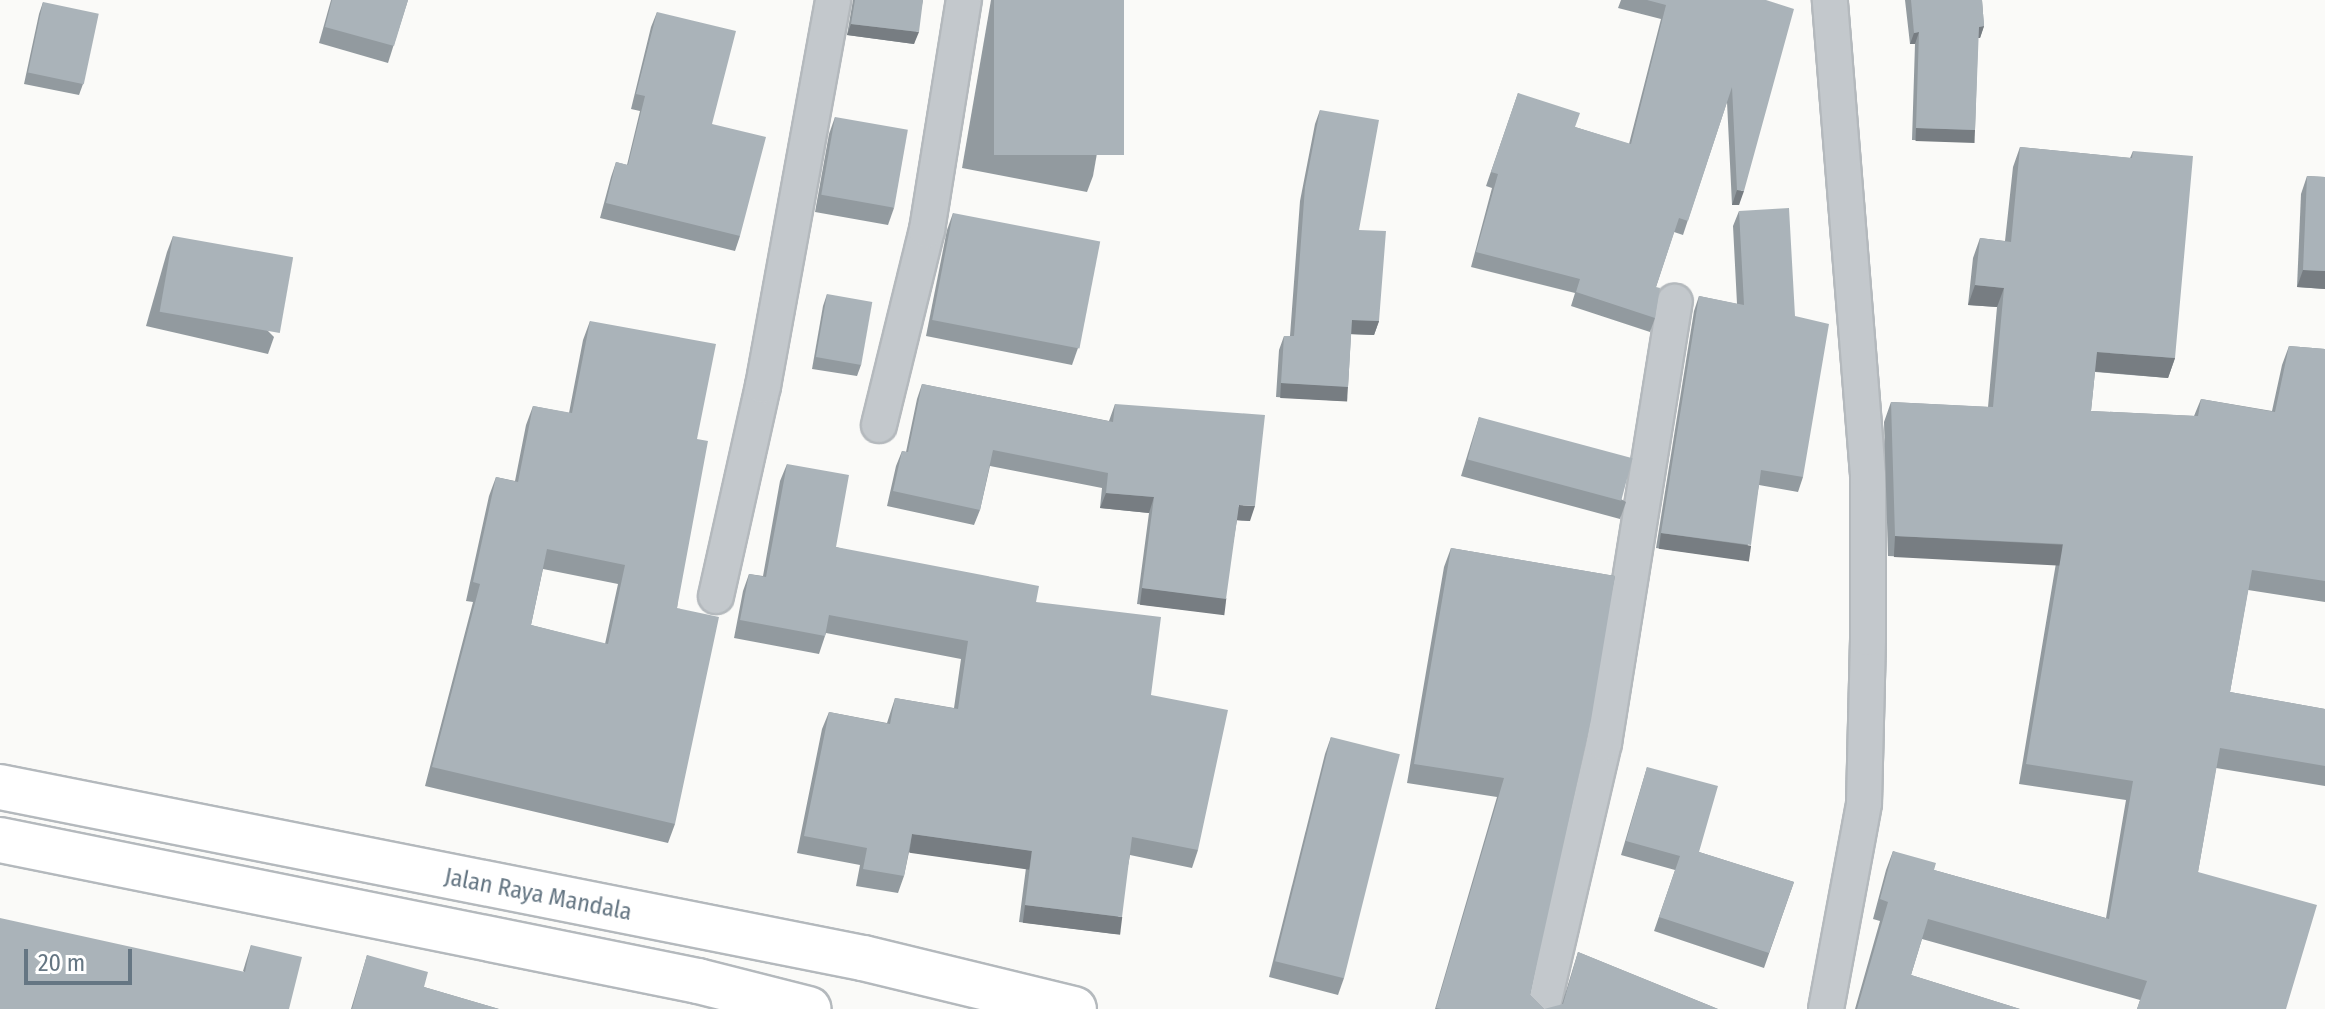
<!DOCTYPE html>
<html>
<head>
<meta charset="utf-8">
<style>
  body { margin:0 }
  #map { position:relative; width:2325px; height:1009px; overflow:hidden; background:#fafaf8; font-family:"Fira Sans Condensed",sans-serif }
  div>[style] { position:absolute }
  .roads { filter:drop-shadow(2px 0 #b4b9bd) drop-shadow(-2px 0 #b4b9bd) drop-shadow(0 2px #b4b9bd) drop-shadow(0 -2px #b4b9bd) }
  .minor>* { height:34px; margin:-17px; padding:0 17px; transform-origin:17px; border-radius:17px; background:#c3c8cc }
  .trunk>* { height:44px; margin:-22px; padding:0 22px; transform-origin:22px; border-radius:22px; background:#fff }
  .wall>* { inset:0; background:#929a9f }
  .shaded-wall>* { inset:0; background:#777d82; transform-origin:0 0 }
  .building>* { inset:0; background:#aab3b9; transform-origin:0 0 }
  span { translate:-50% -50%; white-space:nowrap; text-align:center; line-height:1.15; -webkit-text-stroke:8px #fff; paint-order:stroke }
  .street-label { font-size:24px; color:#657683 }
  .scale { position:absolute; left:24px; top:949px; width:108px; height:36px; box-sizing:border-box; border:4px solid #657683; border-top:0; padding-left:10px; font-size:24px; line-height:28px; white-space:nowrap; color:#657683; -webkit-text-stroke:6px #fff; paint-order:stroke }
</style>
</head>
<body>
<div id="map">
  <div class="roads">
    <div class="minor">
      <i style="left:879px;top:425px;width:201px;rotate:-76.2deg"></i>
      <i style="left:927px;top:230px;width:233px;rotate:-80.9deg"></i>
      <i style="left:716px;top:596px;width:215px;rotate:-77.4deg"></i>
      <i style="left:763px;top:386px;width:392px;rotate:-79.7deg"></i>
      <i style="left:1542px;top:1009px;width:273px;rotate:-76.9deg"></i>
      <i style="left:1604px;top:743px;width:447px;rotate:-80.9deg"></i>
      <i style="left:1826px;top:1009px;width:209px;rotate:-79.5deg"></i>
      <i style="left:1864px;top:803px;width:165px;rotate:-88.6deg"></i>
      <i style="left:1868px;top:638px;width:163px;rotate:-90deg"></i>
      <i style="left:1868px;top:475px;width:477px;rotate:-94.6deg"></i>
    </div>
    <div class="trunk">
      <i style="left:0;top:787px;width:880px;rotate:11.21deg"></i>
      <i style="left:863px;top:958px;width:217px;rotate:13.6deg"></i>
      <i style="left:0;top:840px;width:712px;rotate:11.42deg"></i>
      <i style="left:698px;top:981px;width:114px;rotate:14.2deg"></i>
    </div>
  </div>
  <div class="wall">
    <i style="clip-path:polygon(331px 0,408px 0,388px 63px,319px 43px)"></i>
    <i style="clip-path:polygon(853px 0,923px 0,914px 44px,847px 35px)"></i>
    <i style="clip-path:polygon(991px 0,1124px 0,1093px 176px,1087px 192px,962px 168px)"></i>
    <i style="clip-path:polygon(1621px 0,1766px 0,1739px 205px,1732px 205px,1727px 102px,1683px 235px,1674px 232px,1656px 287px,1655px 318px,1650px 332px,1571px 306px,1575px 293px,1471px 267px,1492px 188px,1486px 186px,1518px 93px,1575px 127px,1629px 144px,1661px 19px,1618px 8px)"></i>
    <i style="clip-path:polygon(1905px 0,1982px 0,1984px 26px,1980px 38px,1978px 38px,1975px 130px,1971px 142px,1912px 140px,1915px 44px,1910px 44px)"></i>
    <i style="clip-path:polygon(43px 2px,83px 84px,79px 95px,24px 84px,39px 14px)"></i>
    <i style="clip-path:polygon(657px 12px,712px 124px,740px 236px,735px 251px,600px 218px,611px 177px,616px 162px,627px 165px,640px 111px,631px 109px,651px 27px)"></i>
    <i style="clip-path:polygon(1320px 110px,1359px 230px,1379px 321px,1374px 335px,1351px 334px,1348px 387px,1343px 401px,1276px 397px,1279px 350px,1284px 336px,1290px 336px,1300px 201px,1315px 124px)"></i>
    <i style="clip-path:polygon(835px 117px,894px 208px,888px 225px,815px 212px,829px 134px)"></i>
    <i style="clip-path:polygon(2020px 147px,2130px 158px,2133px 151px,2175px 358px,2168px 378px,2095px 372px,2091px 411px,2194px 416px,2201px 399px,2272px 411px,2282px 365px,2289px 346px,2325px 349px,2325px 602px,2248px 590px,2230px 692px,2325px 709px,2325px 786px,2216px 768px,2198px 872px,2286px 1009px,2137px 1009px,2140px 1000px,1922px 939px,1911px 975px,2020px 1009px,1855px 1009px,1880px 921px,1873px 919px,1886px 870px,1893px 851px,1934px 870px,2106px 918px,2126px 800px,2019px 784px,2056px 563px,1888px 556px,1884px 422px,1891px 402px,1988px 407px,1997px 307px,1968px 305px,1973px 258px,1980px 238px,2005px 241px,2013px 167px)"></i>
    <i style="clip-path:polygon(2307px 176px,2325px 177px,2325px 289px,2297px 287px,2301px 194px)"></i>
    <i style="clip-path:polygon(1739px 211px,1803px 477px,1798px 492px,1759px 485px,1745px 560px,1656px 548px,1694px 311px,1699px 296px,1737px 304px,1733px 226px)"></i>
    <i style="clip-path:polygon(953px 213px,1078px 348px,1072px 365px,926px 336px,947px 230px)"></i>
    <i style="clip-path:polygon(173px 236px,274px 337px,268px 354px,146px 326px,167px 252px)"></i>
    <i style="clip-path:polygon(827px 294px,861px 365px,857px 376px,812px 369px,823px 306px)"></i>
    <i style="clip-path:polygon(evenodd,590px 321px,697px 439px,677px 608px,675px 824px,668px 843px,425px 786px,473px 602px,466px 601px,489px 496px,496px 477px,515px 481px,526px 425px,533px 406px,569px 413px,583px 340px,590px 321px,543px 569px,618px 584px,605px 644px,531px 625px,543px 569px)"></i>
    <i style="clip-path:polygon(922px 384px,1109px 421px,1115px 404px,1250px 521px,1237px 520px,1221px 614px,1137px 604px,1149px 513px,1100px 508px,1102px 488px,990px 466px,980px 510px,974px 525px,887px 506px,896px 466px,902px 451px,906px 452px,917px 399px)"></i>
    <i style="clip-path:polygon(1479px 417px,1626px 502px,1620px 519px,1461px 476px)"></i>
    <i style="clip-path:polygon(787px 464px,836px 547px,1036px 602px,1151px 695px,1198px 850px,1192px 868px,1130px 855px,1115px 934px,1019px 922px,1026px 868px,909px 852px,904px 876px,898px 893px,856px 886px,860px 865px,797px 853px,822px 729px,829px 712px,887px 723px,895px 698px,954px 708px,961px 659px,826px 633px,819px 654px,734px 638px,743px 591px,749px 574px,763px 576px,780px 481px)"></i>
    <i style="clip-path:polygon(1451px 548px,1615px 576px,1530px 995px,1544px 1009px,1435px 1009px,1497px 797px,1407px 783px,1444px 567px)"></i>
    <i style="clip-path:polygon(1331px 737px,1344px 978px,1338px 995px,1269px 977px,1325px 754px)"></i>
    <i style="clip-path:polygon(1647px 767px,1699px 852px,1794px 882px,1764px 968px,1654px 931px,1675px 870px,1621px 855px)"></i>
    <i style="clip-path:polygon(251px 945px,289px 1009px,243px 971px)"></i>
    <i style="clip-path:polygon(1578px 952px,1718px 1009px,1562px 1004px)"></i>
    <i style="clip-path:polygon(367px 955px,424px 987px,499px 1009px,351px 1009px)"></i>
  </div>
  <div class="shaded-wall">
    <i style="clip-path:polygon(851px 24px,919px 32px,914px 44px,847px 35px)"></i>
    <i style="clip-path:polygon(1984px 26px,1980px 38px,1975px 38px,1979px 27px)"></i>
    <i style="clip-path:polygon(1919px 32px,1915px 44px,1910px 44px,1914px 33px)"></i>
    <i style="left:1916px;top:128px;width:59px;height:13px;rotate:2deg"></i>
    <i style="clip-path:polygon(1737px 190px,1744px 191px,1739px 205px,1732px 205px)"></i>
    <i style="clip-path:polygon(2303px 270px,2325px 271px,2325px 289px,2297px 287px)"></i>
    <i style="clip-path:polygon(1975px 285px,2004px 288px,1997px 307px,1968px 305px)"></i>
    <i style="clip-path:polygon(1352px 320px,1379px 321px,1374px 335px,1347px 334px)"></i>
    <i style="clip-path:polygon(2097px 352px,2175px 358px,2168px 378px,2090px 371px)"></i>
    <i style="left:1281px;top:383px;width:67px;height:15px;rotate:3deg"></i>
    <i style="clip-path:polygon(1106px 493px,1154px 497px,1149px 513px,1100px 508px)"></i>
    <i style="clip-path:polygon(1239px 505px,1255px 506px,1250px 521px,1233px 520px)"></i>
    <i style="left:1661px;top:533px;width:91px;height:16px;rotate:8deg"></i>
    <i style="left:1895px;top:536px;width:168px;height:21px;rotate:3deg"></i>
    <i style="left:1142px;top:588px;width:85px;height:17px;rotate:7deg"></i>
    <i style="left:912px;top:834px;width:121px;height:19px;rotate:8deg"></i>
    <i style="left:1025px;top:905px;width:98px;height:18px;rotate:7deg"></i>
  </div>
  <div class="building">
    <i style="clip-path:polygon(332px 0,408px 0,394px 46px,325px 27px)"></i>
    <i style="clip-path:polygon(855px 0,923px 0,919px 32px,851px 24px)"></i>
    <i style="left:994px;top:0;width:130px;height:155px"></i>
    <i style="clip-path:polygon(1647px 0,1766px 0,1794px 9px,1744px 191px,1737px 190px,1732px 87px,1688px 221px,1679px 218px,1656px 287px,1660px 288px,1655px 318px,1576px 292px,1580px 279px,1476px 252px,1498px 174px,1491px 172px,1518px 93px,1580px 113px,1575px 127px,1631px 144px,1666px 5px)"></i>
    <i style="clip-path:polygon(1911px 0,1982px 0,1984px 26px,1979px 27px,1975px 130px,1916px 128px,1919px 32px,1914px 33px)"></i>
    <i style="left:43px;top:2px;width:57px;height:72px;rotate:12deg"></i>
    <i style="clip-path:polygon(657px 12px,736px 31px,712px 124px,766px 137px,740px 236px,606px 203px,616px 162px,628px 165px,645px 96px,636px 94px)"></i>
    <i style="clip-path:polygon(1320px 110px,1379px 120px,1359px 230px,1386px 231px,1379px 321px,1352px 320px,1348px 387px,1281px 383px,1284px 336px,1294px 336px,1305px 187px)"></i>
    <i style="left:835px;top:117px;width:74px;height:79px;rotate:10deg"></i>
    <i style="clip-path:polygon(2020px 147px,2132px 158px,2133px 151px,2193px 156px,2175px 358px,2097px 352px,2091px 411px,2198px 416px,2201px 399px,2275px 412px,2289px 346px,2325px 349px,2325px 581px,2252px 570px,2230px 692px,2325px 709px,2325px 766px,2220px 748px,2198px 872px,2317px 905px,2286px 1009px,2137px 1009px,2147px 981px,1928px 919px,1911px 975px,2020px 1009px,1857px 1009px,1888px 902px,1880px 899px,1893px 851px,1936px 863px,1934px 870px,2109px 919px,2133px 781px,2026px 764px,2063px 544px,1895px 536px,1891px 402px,1993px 407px,2004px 288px,1975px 285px,1980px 238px,2011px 242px)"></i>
    <i style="clip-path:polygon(2307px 176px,2325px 177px,2325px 271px,2303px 270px)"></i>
    <i style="clip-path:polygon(1789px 208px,1795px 316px,1829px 324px,1803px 477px,1761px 470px,1751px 545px,1661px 533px,1699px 296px,1744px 305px,1739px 211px)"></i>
    <i style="left:953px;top:213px;width:150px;height:109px;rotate:11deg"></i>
    <i style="left:173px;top:236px;width:122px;height:77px;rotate:10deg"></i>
    <i style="left:827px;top:294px;width:46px;height:64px;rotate:10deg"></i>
    <i style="clip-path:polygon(evenodd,590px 321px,716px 344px,697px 439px,708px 441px,677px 608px,719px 617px,675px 824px,432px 767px,480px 584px,473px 582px,496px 477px,518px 482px,533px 406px,572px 413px,590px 321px,547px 549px,625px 565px,608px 644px,531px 625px,547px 549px)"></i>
    <i style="clip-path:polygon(922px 384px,1113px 422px,1115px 404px,1265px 415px,1255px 506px,1239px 505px,1226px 599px,1142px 588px,1154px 497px,1106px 493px,1108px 473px,993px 450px,980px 510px,893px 491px,902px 451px,908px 452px)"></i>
    <i style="left:1479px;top:417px;width:159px;height:44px;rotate:15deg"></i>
    <i style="clip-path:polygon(787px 464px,849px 475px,836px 547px,1039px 586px,1036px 602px,1161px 617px,1151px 695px,1228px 710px,1198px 850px,1132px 837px,1122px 917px,1025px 905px,1032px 851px,912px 834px,904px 876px,863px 869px,867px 848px,804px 836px,829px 712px,890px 724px,895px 698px,958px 709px,968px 641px,829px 615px,825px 636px,740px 620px,749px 574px,766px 577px)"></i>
    <i style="clip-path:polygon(1451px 548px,1615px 576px,1591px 720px,1530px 995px,1544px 1009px,1441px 1009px,1436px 1008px,1504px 778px,1414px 764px)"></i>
    <i style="left:1331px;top:737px;width:71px;height:231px;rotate:14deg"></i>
    <i style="clip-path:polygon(1647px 767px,1718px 786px,1699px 852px,1794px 882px,1769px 953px,1659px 917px,1680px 856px,1626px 841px)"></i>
    <i style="clip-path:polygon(0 918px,245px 972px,251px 945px,302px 957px,289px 1009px,0 1009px)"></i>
    <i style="clip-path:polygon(1578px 952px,1718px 1009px,1544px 1009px,1563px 1004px)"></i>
    <i style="clip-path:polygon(367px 955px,428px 972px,424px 987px,499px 1009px,352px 1009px)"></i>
  </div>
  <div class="street-label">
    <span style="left:538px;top:895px;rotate:11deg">Jalan Raya Mandala</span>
  </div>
  <div class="scale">20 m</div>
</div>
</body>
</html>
